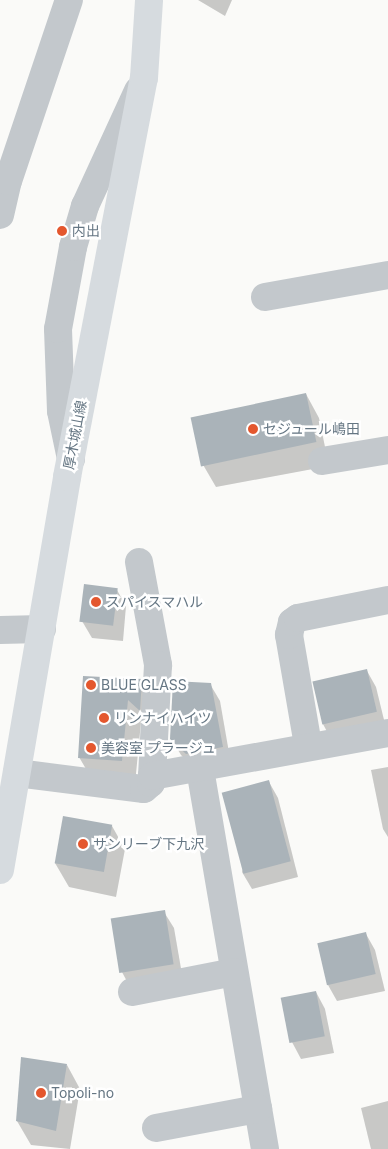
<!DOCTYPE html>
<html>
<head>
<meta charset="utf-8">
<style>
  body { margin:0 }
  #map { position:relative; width:388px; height:1149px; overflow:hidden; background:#fafaf8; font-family:Inter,"Noto Sans JP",sans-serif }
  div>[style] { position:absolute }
  .shadow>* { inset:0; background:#0003 }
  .building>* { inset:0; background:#aab3b9; transform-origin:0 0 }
  .minor>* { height:28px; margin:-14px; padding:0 14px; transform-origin:14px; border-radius:14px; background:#c3c8cc }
  .major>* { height:28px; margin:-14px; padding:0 14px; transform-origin:14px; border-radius:14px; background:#d6dbdf }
  .dots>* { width:14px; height:14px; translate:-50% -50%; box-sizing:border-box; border:2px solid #fff; border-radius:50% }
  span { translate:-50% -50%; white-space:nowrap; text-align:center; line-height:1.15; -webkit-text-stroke:5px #fff; paint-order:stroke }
  .poi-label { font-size:14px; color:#657683 }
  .left { translate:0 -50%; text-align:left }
  .street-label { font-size:14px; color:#657683 }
</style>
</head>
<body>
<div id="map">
  <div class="shadow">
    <i style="clip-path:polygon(198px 0,232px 0,225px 16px)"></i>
    <i style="clip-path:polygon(306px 394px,319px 418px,329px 466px,216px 487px,202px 463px,192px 418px)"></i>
    <i style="clip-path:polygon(117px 590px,126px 606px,123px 641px,92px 638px,82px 621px)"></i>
    <i style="clip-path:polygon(367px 671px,376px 687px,386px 728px,332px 741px,323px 724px)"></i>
    <i style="clip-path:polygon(141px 680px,155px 704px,141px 722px,135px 784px,93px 781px,79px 757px)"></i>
    <i style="clip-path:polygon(210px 684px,220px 701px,231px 764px,197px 770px,181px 755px,171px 738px)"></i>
    <i style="clip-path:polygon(388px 767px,388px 837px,383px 829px,371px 770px)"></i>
    <i style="clip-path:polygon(269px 782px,278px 798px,298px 877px,252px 889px,242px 872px)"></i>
    <i style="clip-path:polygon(112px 826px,125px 849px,116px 897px,69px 887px,55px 863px)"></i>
    <i style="clip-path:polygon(164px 912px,174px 928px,183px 980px,131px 989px,122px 972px)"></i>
    <i style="clip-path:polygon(366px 934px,375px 950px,385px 991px,337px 1001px,328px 985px)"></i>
    <i style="clip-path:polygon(316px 992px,325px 1009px,334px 1053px,301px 1059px,292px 1042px)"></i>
    <i style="clip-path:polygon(67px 1065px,80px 1089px,70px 1149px,31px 1145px,17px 1121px)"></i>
    <i style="clip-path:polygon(388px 1101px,388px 1149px,371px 1149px,361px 1108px)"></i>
  </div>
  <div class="building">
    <i style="left:306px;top:393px;width:50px;height:118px;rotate:78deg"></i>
    <i style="left:84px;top:584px;width:34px;height:38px;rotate:7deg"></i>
    <i style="left:367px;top:669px;width:44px;height:56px;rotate:77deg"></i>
    <i style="clip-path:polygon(83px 676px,142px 679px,140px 711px,128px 700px,122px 761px,78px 758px)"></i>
    <i style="clip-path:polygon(173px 681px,211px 683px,223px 747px,186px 754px,170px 739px)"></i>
    <i style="left:269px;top:780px;width:84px;height:49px;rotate:75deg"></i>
    <i style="left:63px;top:816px;width:50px;height:48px;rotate:10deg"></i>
    <i style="left:165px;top:910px;width:55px;height:55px;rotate:81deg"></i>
    <i style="left:366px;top:932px;width:43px;height:50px;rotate:77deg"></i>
    <i style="left:316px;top:991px;width:46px;height:36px;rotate:79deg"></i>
    <i style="clip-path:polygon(21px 1057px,67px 1064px,56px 1131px,16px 1121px)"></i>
  </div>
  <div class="minor">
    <i style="left:0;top:215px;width:35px;rotate:-77deg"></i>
    <i style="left:8px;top:181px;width:191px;rotate:-71.4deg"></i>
    <i style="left:265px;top:297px;width:125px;rotate:-10.1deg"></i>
    <i style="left:71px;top:459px;width:49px;rotate:-101.8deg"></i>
    <i style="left:61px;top:411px;width:82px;rotate:-92.1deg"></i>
    <i style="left:58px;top:329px;width:83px;rotate:-79.6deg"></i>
    <i style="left:73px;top:247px;width:43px;rotate:-73.7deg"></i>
    <i style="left:85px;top:206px;width:127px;rotate:-65.3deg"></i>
    <i style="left:322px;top:461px;width:67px;rotate:-9.5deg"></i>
    <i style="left:139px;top:562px;width:105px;rotate:79.5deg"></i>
    <i style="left:158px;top:665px;width:111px;rotate:93.1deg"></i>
    <i style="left:0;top:630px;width:42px;rotate:-1.4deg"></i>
    <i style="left:308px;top:745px;width:112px;rotate:-99.8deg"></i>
    <i style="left:289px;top:635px;width:13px;rotate:-77deg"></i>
    <i style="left:292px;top:622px;width:7px;rotate:-34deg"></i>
    <i style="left:298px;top:618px;width:92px;rotate:-11.3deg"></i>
    <i style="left:200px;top:769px;width:386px;rotate:80.3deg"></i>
    <i style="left:17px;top:773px;width:128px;rotate:7.2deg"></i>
    <i style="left:144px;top:789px;width:9px;rotate:-41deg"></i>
    <i style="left:151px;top:783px;width:7px;rotate:-82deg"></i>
    <i style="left:152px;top:776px;width:240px;rotate:-10.3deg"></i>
    <i style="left:132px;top:992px;width:104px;rotate:-11.1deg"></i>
    <i style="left:156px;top:1128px;width:104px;rotate:-10.6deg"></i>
  </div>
  <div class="major">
    <i style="left:0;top:870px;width:399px;rotate:-80.3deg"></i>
    <i style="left:67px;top:477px;width:406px;rotate:-79.1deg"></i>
    <i style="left:144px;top:78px;width:78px;rotate:-86.3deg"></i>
  </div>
  <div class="dots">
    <i style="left:62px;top:231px;background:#e4572e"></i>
    <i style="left:253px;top:429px;background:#e4572e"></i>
    <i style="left:96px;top:602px;background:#e4572e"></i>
    <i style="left:91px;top:685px;background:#e4572e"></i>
    <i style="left:104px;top:718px;background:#e4572e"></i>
    <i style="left:91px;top:748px;background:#e4572e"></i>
    <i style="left:83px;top:844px;background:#e4572e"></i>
    <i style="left:41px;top:1093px;background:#e4572e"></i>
  </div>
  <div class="poi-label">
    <span class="left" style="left:72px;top:231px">内出</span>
    <span class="left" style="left:263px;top:429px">セジュール嶋田</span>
    <span class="left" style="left:106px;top:602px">スパイスマハル</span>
    <span class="left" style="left:101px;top:685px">BLUE GLASS</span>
    <span class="left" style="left:114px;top:718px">リンナイハイツ</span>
    <span class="left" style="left:101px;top:748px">美容室 プラージュ</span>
    <span class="left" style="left:93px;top:844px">サンリーブ下九沢</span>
    <span class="left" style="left:51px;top:1093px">Topoli-no</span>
  </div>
  <div class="street-label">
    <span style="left:75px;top:435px;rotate:-79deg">厚木城山線</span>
  </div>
</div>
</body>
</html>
